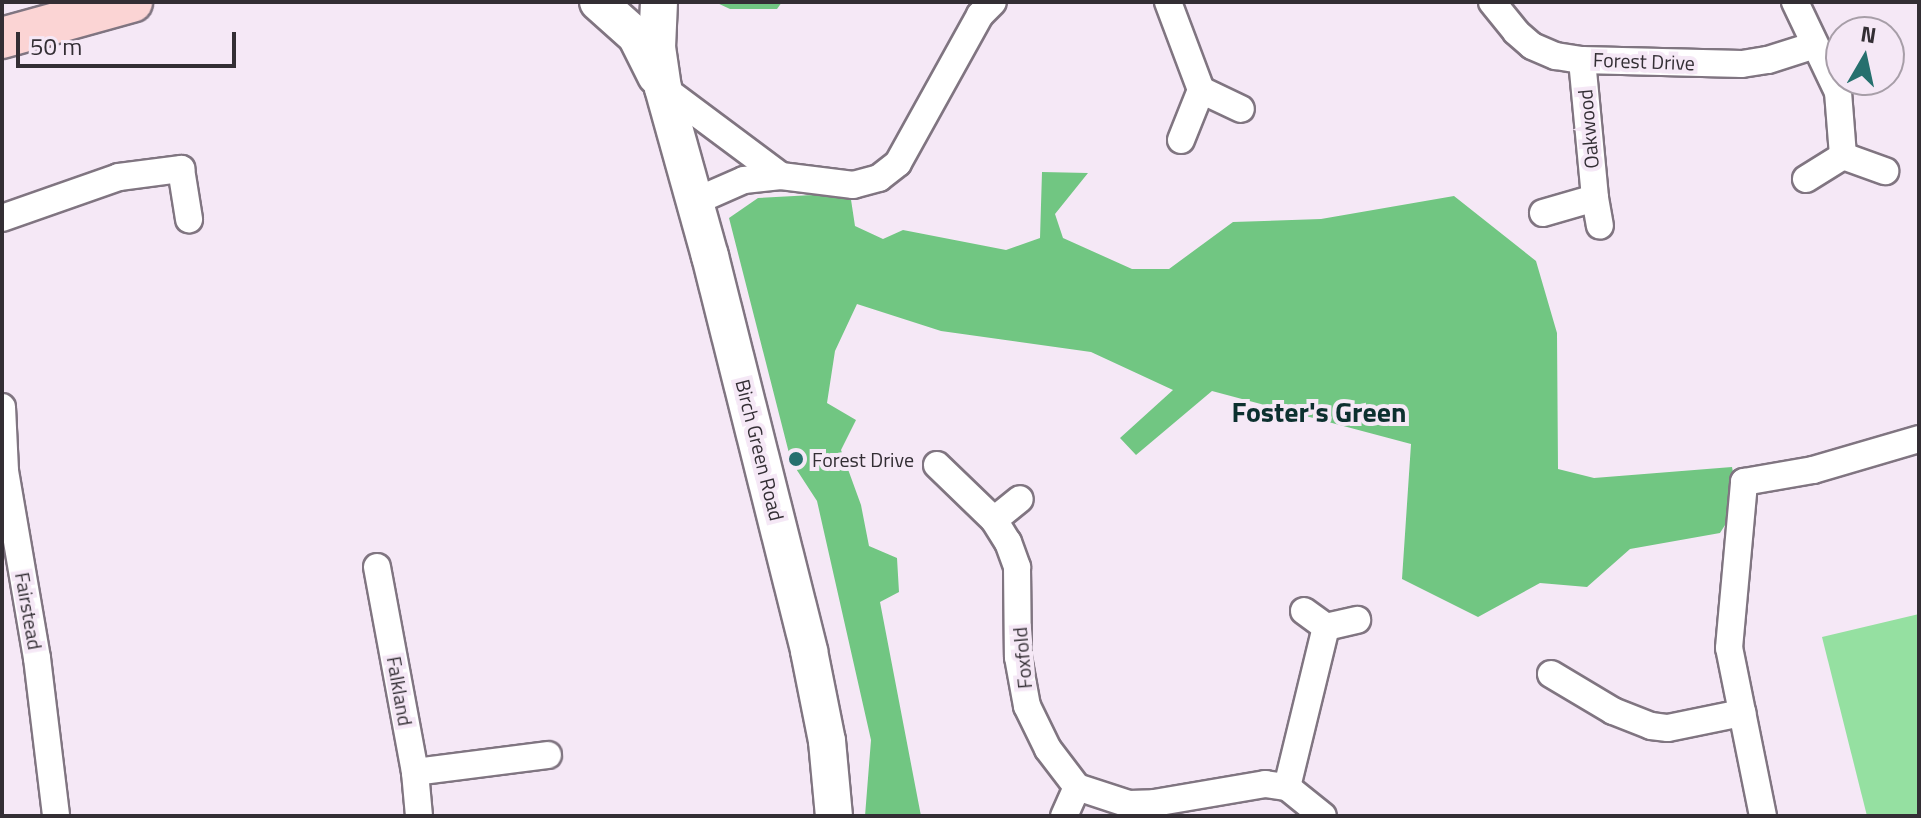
<!DOCTYPE html>
<html>
<head>
<meta charset="utf-8">
<style>
  body { margin:0 }
  #map { position:relative; width:1921px; height:818px; overflow:hidden; background:#f5e8f6; font-family:"Titillium Web",sans-serif }
  div>[style] { position:absolute }
  .green>* { inset:0; background:#95e0a1 }
  .forest>* { inset:0; background:#71c682 }
  .roads { filter:drop-shadow(2px 0 #807581) drop-shadow(-2px 0 #807581) drop-shadow(0 2px #807581) drop-shadow(0 -2px #807581) }
  .street>* { height:26px; margin:-13px; padding:0 13px; transform-origin:13px; border-radius:13px; background:#fff }
  .secondary>* { height:36px; margin:-18px; padding:0 18px; transform-origin:18px; border-radius:18px; background:#fff }
  .primary>* { height:40px; margin:-20px; padding:0 20px; transform-origin:20px; border-radius:20px; background:#fbd4d4 }
  .dots>* { width:22px; height:22px; translate:-50% -50%; box-sizing:border-box; border:4px solid #f5e8f6; border-radius:50% }
  span { translate:-50% -50%; white-space:nowrap; text-align:center; line-height:1.15; -webkit-text-stroke:8px #f5e8f6; paint-order:stroke }
  .street-label { font-size:20px; color:#332e34 }
  .poi-label { font-size:20px; color:#332e34 }
  .left { translate:0 -50%; text-align:left }
  .district-label { font-size:28px; color:#0c302f; font-weight:700 }
  .frame { position:absolute; inset:0; border:4px solid #332e34; pointer-events:none }
  .north { position:absolute; left:1825px; top:16px; width:80px; height:80px; box-sizing:border-box; background:#f5e8f6; border:2px solid #a79ea8; border-radius:50%; rotate:9deg; font-size:22px; font-weight:700; line-height:32px; text-align:center; color:#332e34 }
  .north::after { content:''; display:block; margin:auto; width:28px; height:36px; background:#26706e; clip-path:polygon(50% 0,100% 100%,50% 72%,0 100%) }
  .scale { position:absolute; left:16px; top:32px; width:220px; height:36px; box-sizing:border-box; border:4px solid #332e34; border-top:0; padding-left:10px; font-size:24px; line-height:28px; white-space:nowrap; color:#332e34; -webkit-text-stroke:6px #f5e8f6; paint-order:stroke }
</style>
</head>
<body>
<div id="map">
  <div class="green">
    <i style="clip-path:polygon(1919px 614px,1919px 816px,1867px 816px,1822px 637px)"></i>
  </div>
  <div class="forest">
    <i style="clip-path:polygon(715px 2px,782px 2px,777px 9px,730px 9px)"></i>
    <i style="clip-path:polygon(1042px 172px,1088px 173px,1055px 214px,1063px 238px,1132px 269px,1169px 269px,1233px 222px,1321px 219px,1454px 196px,1536px 261px,1557px 333px,1558px 469px,1594px 478px,1732px 467px,1739px 503px,1720px 533px,1630px 549px,1587px 587px,1540px 583px,1478px 617px,1402px 579px,1411px 444px,1212px 391px,1136px 455px,1120px 438px,1173px 390px,1091px 352px,941px 331px,857px 304px,835px 351px,827px 403px,856px 420px,841px 450px,861px 505px,869px 546px,897px 558px,899px 592px,880px 602px,921px 816px,865px 816px,871px 740px,817px 501px,791px 461px,729px 218px,758px 198px,850px 193px,855px 226px,883px 239px,903px 230px,1006px 250px,1040px 238px)"></i>
  </div>
  <div class="roads">
    <div class="street">
      <i style="left:1168px;top:2px;width:94px;rotate:69.4deg"></i>
      <i style="left:1492px;top:2px;width:38px;rotate:51deg"></i>
      <i style="left:1516px;top:32px;width:21px;rotate:41deg"></i>
      <i style="left:1532px;top:46px;width:26px;rotate:23deg"></i>
      <i style="left:1556px;top:56px;width:26px;rotate:9deg"></i>
      <i style="left:1582px;top:60px;width:160px;rotate:1.4deg"></i>
      <i style="left:1742px;top:64px;width:26px;rotate:-9deg"></i>
      <i style="left:1768px;top:60px;width:49px;rotate:-17.7deg"></i>
      <i style="left:1795px;top:2px;width:100px;rotate:64.5deg"></i>
      <i style="left:1838px;top:92px;width:64px;rotate:85.5deg"></i>
      <i style="left:1582px;top:60px;width:139px;rotate:84.6deg"></i>
      <i style="left:663px;top:88px;width:147px;rotate:36.7deg"></i>
      <i style="left:1181px;top:140px;width:54px;rotate:-68.2deg"></i>
      <i style="left:1201px;top:90px;width:44px;rotate:25.4deg"></i>
      <i style="left:1806px;top:179px;width:44px;rotate:-31.9deg"></i>
      <i style="left:1843px;top:156px;width:45px;rotate:19.7deg"></i>
      <i style="left:696px;top:201px;width:52px;rotate:-23.6deg"></i>
      <i style="left:744px;top:180px;width:37px;rotate:-6deg"></i>
      <i style="left:781px;top:176px;width:73px;rotate:7.1deg"></i>
      <i style="left:853px;top:185px;width:27px;rotate:-15deg"></i>
      <i style="left:879px;top:178px;width:24px;rotate:-38deg"></i>
      <i style="left:898px;top:163px;width:169px;rotate:-61deg"></i>
      <i style="left:980px;top:15px;width:18px;rotate:-45deg"></i>
      <i style="left:1543px;top:213px;width:54px;rotate:-16.1deg"></i>
      <i style="left:1595px;top:198px;width:28px;rotate:80deg"></i>
      <i style="left:2px;top:218px;width:124px;rotate:-19.3deg"></i>
      <i style="left:119px;top:177px;width:63px;rotate:-7.4deg"></i>
      <i style="left:181px;top:169px;width:51px;rotate:80.9deg"></i>
      <i style="left:2px;top:407px;width:64px;rotate:87.3deg"></i>
      <i style="left:5px;top:471px;width:190px;rotate:80.3deg"></i>
      <i style="left:37px;top:658px;width:159px;rotate:83.1deg"></i>
      <i style="left:937px;top:465px;width:79px;rotate:44deg"></i>
      <i style="left:994px;top:520px;width:33px;rotate:-39deg"></i>
      <i style="left:994px;top:520px;width:26px;rotate:58deg"></i>
      <i style="left:1008px;top:542px;width:27px;rotate:70deg"></i>
      <i style="left:1017px;top:567px;width:90px;rotate:89.4deg"></i>
      <i style="left:1018px;top:657px;width:50px;rotate:79.6deg"></i>
      <i style="left:1027px;top:706px;width:48px;rotate:64deg"></i>
      <i style="left:1048px;top:749px;width:48px;rotate:52.7deg"></i>
      <i style="left:1077px;top:787px;width:32px;rotate:114deg"></i>
      <i style="left:377px;top:567px;width:208px;rotate:79.5deg"></i>
      <i style="left:415px;top:772px;width:44px;rotate:84.8deg"></i>
      <i style="left:1304px;top:611px;width:27px;rotate:36deg"></i>
      <i style="left:1326px;top:627px;width:32px;rotate:-13deg"></i>
      <i style="left:1551px;top:674px;width:72px;rotate:30.8deg"></i>
      <i style="left:1613px;top:711px;width:41px;rotate:21.5deg"></i>
      <i style="left:1651px;top:726px;width:17px;rotate:7deg"></i>
      <i style="left:1668px;top:728px;width:76px;rotate:-11.5deg"></i>
      <i style="left:415px;top:772px;width:134px;rotate:-7.3deg"></i>
      <i style="left:1077px;top:787px;width:55px;rotate:18.1deg"></i>
      <i style="left:1129px;top:804px;width:25px;rotate:-2deg"></i>
      <i style="left:1154px;top:803px;width:113px;rotate:-9.7deg"></i>
      <i style="left:1265px;top:784px;width:22px;rotate:8deg"></i>
      <i style="left:1287px;top:787px;width:46px;rotate:38.9deg"></i>
      <i style="left:1287px;top:787px;width:165px;rotate:-76.3deg"></i>
      <i style="left:1763px;top:816px;width:171px;rotate:-101.4deg"></i>
      <i style="left:1729px;top:648px;width:167px;rotate:-84.8deg"></i>
      <i style="left:1744px;top:482px;width:70px;rotate:-9.9deg"></i>
      <i style="left:1813px;top:470px;width:110px;rotate:-16.3deg"></i>
    </div>
    <div class="secondary">
      <i style="left:598px;top:2px;width:51px;rotate:41.8deg"></i>
      <i style="left:636px;top:36px;width:45px;rotate:63.4deg"></i>
      <i style="left:659px;top:2px;width:45px;rotate:92.5deg"></i>
      <i style="left:657px;top:47px;width:41px;rotate:81.7deg"></i>
      <i style="left:663px;top:88px;width:174px;rotate:74.4deg"></i>
      <i style="left:710px;top:256px;width:407px;rotate:75.9deg"></i>
      <i style="left:809px;top:651px;width:92px;rotate:78.7deg"></i>
      <i style="left:827px;top:741px;width:75px;rotate:84.7deg"></i>
    </div>
    <div class="primary">
      <i style="left:2px;top:38px;width:135px;rotate:-15.5deg"></i>
    </div>
  </div>
  <div class="dots">
    <i style="left:796px;top:459px;background:#26706e"></i>
  </div>
  <div class="street-label">
    <span style="left:1644px;top:61px;rotate:2deg">Forest Drive</span>
    <span style="left:1588px;top:129px;rotate:-95deg">Oakwood</span>
    <span style="left:760px;top:450px;rotate:76deg">Birch Green Road</span>
    <span style="left:29px;top:611px;rotate:80deg">Fairstead</span>
    <span style="left:1022px;top:658px;rotate:-95deg">Foxfold</span>
    <span style="left:400px;top:691px;rotate:80deg">Falkland</span>
  </div>
  <div class="poi-label">
    <span class="left" style="left:812px;top:459px">Forest Drive</span>
  </div>
  <div class="district-label">
    <span style="left:1319px;top:412px">Foster's Green</span>
  </div>
  <div class="frame"></div>
  <div class="north">N</div>
  <div class="scale">50 m</div>
</div>
</body>
</html>
